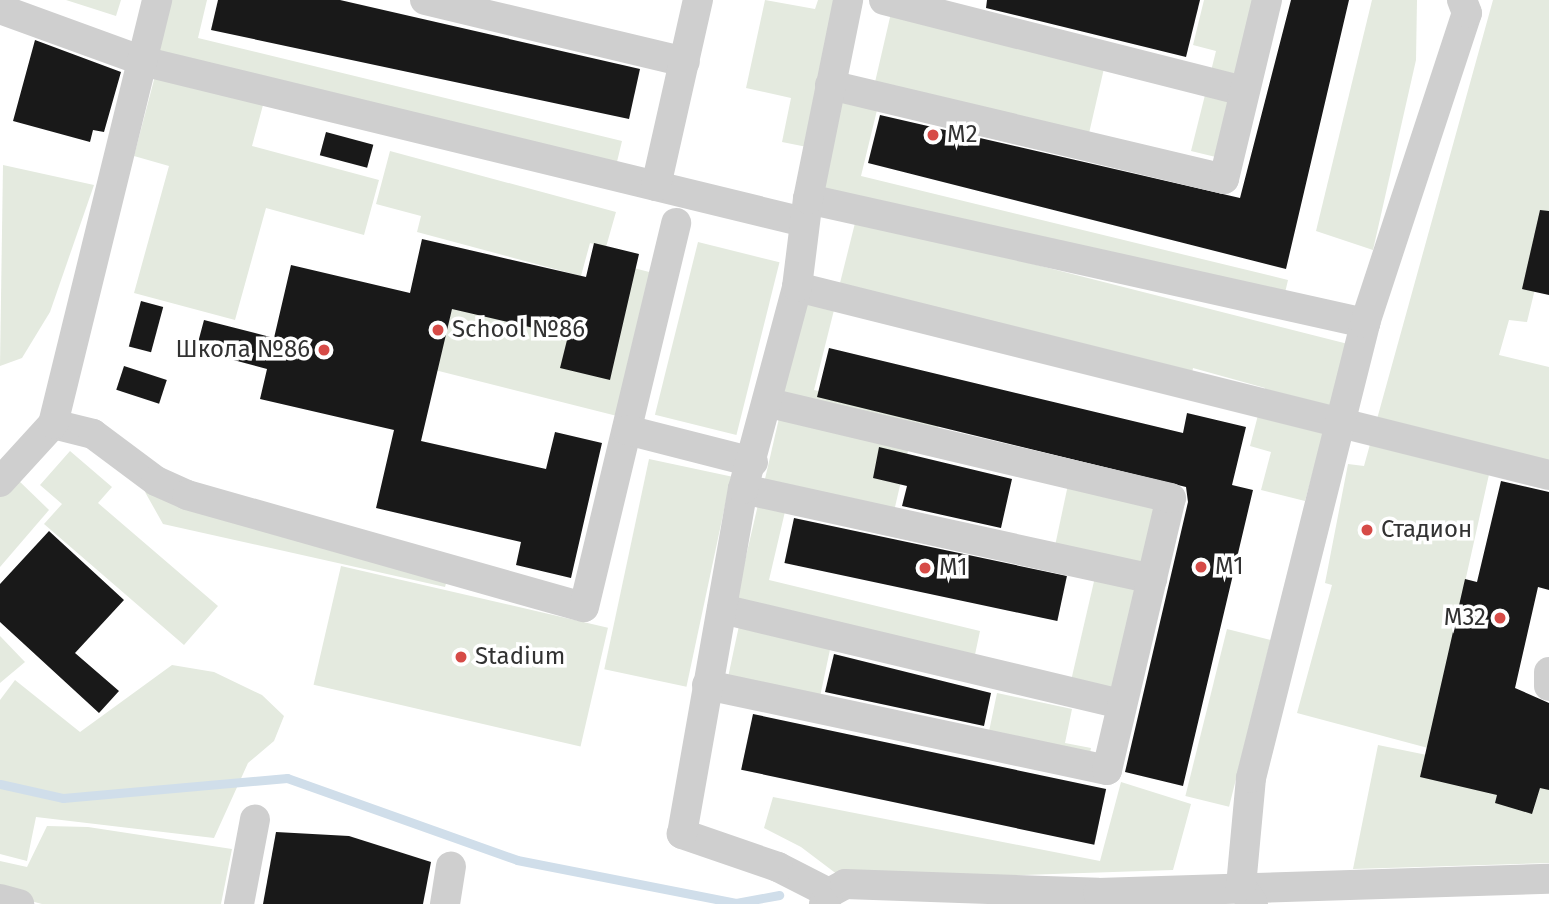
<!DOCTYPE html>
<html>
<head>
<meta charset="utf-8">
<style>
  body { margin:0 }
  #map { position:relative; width:1549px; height:904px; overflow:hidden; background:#fff; font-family:"Fira Sans",sans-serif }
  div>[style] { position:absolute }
  .green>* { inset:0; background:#e4eadf; transform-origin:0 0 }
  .stream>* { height:9px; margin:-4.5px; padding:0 4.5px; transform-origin:4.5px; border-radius:4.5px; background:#d0deea }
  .building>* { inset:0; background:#191919; transform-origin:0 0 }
  .minor>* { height:30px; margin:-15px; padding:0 15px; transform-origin:15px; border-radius:15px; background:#cfcfcf }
  .dots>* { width:19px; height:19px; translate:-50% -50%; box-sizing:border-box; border:4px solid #fff; border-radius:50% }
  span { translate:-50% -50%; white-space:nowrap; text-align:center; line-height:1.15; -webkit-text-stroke:7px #fff; paint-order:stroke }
  .poi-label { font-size:24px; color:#323232 }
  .left { translate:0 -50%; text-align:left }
  .right { translate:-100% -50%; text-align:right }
</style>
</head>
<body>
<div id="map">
  <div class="green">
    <i style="clip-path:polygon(66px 0,121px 0,116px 16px)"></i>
    <i style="clip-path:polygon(149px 0,207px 0,198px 38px,622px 141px,616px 166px,137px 51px)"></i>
    <i style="clip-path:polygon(765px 0,815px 9px,818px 0,838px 0,807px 147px,782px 142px,791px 98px,746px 88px)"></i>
    <i style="left:894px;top:0;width:220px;height:87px;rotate:13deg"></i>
    <i style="clip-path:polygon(1204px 0,1263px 0,1224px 159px,1191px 151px,1216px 51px,1193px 45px)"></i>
    <i style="clip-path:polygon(1372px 0,1417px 0,1416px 60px,1373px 250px,1316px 231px)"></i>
    <i style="clip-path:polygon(1493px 0,1549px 0,1549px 231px,1527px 322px,1509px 320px,1499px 355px,1549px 367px,1549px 484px,1490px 470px,1428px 748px,1297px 713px,1332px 585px,1325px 583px,1348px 464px,1364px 466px)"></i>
    <i style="clip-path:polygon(155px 76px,263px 105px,252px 146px,379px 180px,364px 235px,266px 208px,235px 320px,134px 293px,169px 166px,134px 156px)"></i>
    <i style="clip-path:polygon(843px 97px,878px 106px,861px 176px,1288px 280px,1281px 310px,819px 198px)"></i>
    <i style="clip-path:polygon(390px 151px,616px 212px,606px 247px,590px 243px,581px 276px,417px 232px,421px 216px,376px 204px)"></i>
    <i style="clip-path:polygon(3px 165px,94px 185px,50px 312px,22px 358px,0 366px)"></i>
    <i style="clip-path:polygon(856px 219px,1348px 344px,1305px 501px,1261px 490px,1271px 452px,1250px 446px,1265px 388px,1193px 368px,1189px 389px,834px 310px,814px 390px,940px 420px,934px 441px,781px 403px,811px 281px,839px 287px)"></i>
    <i style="left:698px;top:242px;width:84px;height:178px;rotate:14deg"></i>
    <i style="clip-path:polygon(622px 265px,657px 274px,621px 417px,419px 366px,437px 293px,604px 335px)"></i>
    <i style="left:780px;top:414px;width:133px;height:71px;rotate:13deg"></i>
    <i style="clip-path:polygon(70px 451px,112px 487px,98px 503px,218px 606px,184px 645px,44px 524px,62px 504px,40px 485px)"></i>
    <i style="left:649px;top:459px;width:84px;height:215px;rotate:12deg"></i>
    <i style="clip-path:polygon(16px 478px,49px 510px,0 567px,0 497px)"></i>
    <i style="left:1069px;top:480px;width:97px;height:73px;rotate:12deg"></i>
    <i style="clip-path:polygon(145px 492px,449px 573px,445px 587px,163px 524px)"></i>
    <i style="clip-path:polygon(760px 496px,787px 503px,769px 580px,980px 631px,973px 664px,734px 608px)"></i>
    <i style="left:341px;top:566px;width:274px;height:122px;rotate:13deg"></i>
    <i style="left:1095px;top:577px;width:49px;height:106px;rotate:13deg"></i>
    <i style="left:740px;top:621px;width:94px;height:66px;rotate:12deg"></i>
    <i style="left:1227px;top:629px;width:45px;height:172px;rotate:14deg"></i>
    <i style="clip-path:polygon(0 636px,25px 662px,0 683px)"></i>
    <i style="clip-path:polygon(172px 665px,214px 672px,262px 695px,284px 716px,274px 741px,248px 763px,214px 838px,36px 817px,27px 861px,0 854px,0 700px,15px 680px,80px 732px)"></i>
    <i style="clip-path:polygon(997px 693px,1072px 709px,1065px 743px,1091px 748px,1088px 763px,987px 741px)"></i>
    <i style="clip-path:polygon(1378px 745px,1549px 780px,1549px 863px,1353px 869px)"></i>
    <i style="clip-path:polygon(1121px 782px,1191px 804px,1173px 870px,846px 881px,801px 847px,764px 828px,773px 797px,1100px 861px)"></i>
    <i style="clip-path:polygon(47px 826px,88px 827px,232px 849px,221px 904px,42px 904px,0 893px,0 861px,27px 867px)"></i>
  </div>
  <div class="stream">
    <i style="left:0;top:784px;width:65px;rotate:12.5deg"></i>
    <i style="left:63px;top:798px;width:225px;rotate:-5.1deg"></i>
    <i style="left:287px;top:778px;width:244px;rotate:19.6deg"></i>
    <i style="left:517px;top:860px;width:223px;rotate:11.1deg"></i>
    <i style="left:736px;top:903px;width:44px;rotate:-10.5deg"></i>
  </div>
  <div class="building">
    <i style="clip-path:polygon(218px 0,340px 0,640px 69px,629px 119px,211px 30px)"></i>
    <i style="clip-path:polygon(987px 0,1200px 0,1186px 57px,986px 8px)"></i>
    <i style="clip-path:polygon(1291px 0,1349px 0,1286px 269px,868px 163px,880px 115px,1240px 198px)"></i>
    <i style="clip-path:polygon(35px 40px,121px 72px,104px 132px,93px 130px,90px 142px,13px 121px)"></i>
    <i style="left:326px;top:132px;width:49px;height:24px;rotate:15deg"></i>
    <i style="clip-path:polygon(1540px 210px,1549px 211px,1549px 295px,1522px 289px)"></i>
    <i style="clip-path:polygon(422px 239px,586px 277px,594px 243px,639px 254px,610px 380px,560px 368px,568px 336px,452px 309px,421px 441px,546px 469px,555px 432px,602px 443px,571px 578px,516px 565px,521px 542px,376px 508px,394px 430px,260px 399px,267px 369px,196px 350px,204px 320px,274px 338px,291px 265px,410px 293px)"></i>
    <i style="left:141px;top:301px;width:23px;height:47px;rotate:15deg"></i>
    <i style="clip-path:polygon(829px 348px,1183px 433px,1187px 413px,1246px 427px,1232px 485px,1253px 490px,1183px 786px,1125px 772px,1188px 502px,1186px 487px,817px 397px)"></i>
    <i style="left:124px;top:366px;width:45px;height:25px;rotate:18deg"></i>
    <i style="clip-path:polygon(879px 447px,1012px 479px,1001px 528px,902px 506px,907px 486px,873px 478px)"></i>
    <i style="clip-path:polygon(1501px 481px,1549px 492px,1549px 590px,1538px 587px,1515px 688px,1549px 703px,1549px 790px,1540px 788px,1532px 814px,1495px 803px,1497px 795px,1420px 777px,1465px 579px,1477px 582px)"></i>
    <i style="left:794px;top:518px;width:279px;height:46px;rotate:12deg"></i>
    <i style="clip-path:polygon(49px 531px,124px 600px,75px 653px,119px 691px,99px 713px,0 622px,0 584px)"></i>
    <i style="clip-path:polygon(834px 654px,991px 693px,984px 726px,825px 692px)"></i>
    <i style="left:753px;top:714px;width:361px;height:57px;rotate:12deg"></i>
    <i style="clip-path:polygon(276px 832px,349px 836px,431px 862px,423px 904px,263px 904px)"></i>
  </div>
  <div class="minor">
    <i style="left:425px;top:0;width:267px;rotate:13.4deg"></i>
    <i style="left:884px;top:0;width:370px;rotate:14.2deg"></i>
    <i style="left:0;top:9px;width:155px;rotate:20deg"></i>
    <i style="left:146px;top:62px;width:677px;rotate:13.67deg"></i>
    <i style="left:830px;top:85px;width:405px;rotate:13.4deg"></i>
    <i style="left:1224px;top:179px;width:184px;rotate:-76.5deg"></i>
    <i style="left:656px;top:186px;width:191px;rotate:-77.3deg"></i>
    <i style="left:808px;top:199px;width:571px;rotate:12.55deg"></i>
    <i style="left:797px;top:287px;width:775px;rotate:14.04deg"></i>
    <i style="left:53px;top:424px;width:41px;rotate:14deg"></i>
    <i style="left:93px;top:434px;width:79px;rotate:36.7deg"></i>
    <i style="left:156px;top:481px;width:34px;rotate:24deg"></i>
    <i style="left:187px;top:495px;width:412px;rotate:15.8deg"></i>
    <i style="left:584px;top:607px;width:395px;rotate:-76.5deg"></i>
    <i style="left:627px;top:430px;width:130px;rotate:14.3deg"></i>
    <i style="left:0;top:482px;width:79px;rotate:-47.6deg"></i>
    <i style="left:53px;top:424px;width:437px;rotate:-76.2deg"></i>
    <i style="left:743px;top:489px;width:419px;rotate:12.4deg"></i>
    <i style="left:722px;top:609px;width:411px;rotate:13.4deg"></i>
    <i style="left:1549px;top:672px;width:14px;rotate:90deg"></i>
    <i style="left:707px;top:685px;width:409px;rotate:12deg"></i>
    <i style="left:1107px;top:770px;width:279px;rotate:-76.8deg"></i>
    <i style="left:1171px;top:498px;width:414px;rotate:-166.7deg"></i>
    <i style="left:829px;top:893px;width:57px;rotate:-153deg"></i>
    <i style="left:778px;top:867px;width:102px;rotate:-161deg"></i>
    <i style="left:682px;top:834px;width:350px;rotate:-80deg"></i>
    <i style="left:743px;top:489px;width:209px;rotate:-75deg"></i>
    <i style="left:797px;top:287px;width:89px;rotate:-82.9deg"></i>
    <i style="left:808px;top:199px;width:203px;rotate:-78.6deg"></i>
    <i style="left:0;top:899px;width:20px;rotate:15deg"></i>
    <i style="left:239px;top:904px;width:86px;rotate:-79.3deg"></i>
    <i style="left:445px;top:904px;width:38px;rotate:-81deg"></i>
    <i style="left:824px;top:904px;width:12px;rotate:-66deg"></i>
    <i style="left:829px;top:893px;width:18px;rotate:-29deg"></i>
    <i style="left:845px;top:884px;width:253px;rotate:2deg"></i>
    <i style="left:1098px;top:893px;width:451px;rotate:-1.8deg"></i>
    <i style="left:1253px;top:904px;width:22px;rotate:-124deg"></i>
    <i style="left:1241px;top:886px;width:108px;rotate:-84.7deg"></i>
    <i style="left:1251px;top:778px;width:469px;rotate:-75.9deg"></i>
    <i style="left:1365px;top:323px;width:326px;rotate:-71.8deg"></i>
    <i style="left:1467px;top:13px;width:14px;rotate:-111deg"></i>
  </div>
  <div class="dots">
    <i style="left:933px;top:135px;background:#d64b47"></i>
    <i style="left:438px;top:330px;background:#d64b47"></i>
    <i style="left:324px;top:350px;background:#d64b47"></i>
    <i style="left:1367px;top:530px;background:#d64b47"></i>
    <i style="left:1201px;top:567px;background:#d64b47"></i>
    <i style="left:925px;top:568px;background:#d64b47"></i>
    <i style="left:1500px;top:618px;background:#d64b47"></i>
    <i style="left:461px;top:657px;background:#d64b47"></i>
  </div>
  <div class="poi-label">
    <span class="left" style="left:947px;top:135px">М2</span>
    <span class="left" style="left:452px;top:330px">School №86</span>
    <span class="right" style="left:310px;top:350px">Школа №86</span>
    <span class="left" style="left:1381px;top:530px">Стадион</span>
    <span class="left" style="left:1215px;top:567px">M1</span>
    <span class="left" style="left:939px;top:568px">М1</span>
    <span class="right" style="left:1486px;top:618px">М32</span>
    <span class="left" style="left:475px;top:657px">Stadium</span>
  </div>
</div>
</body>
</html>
